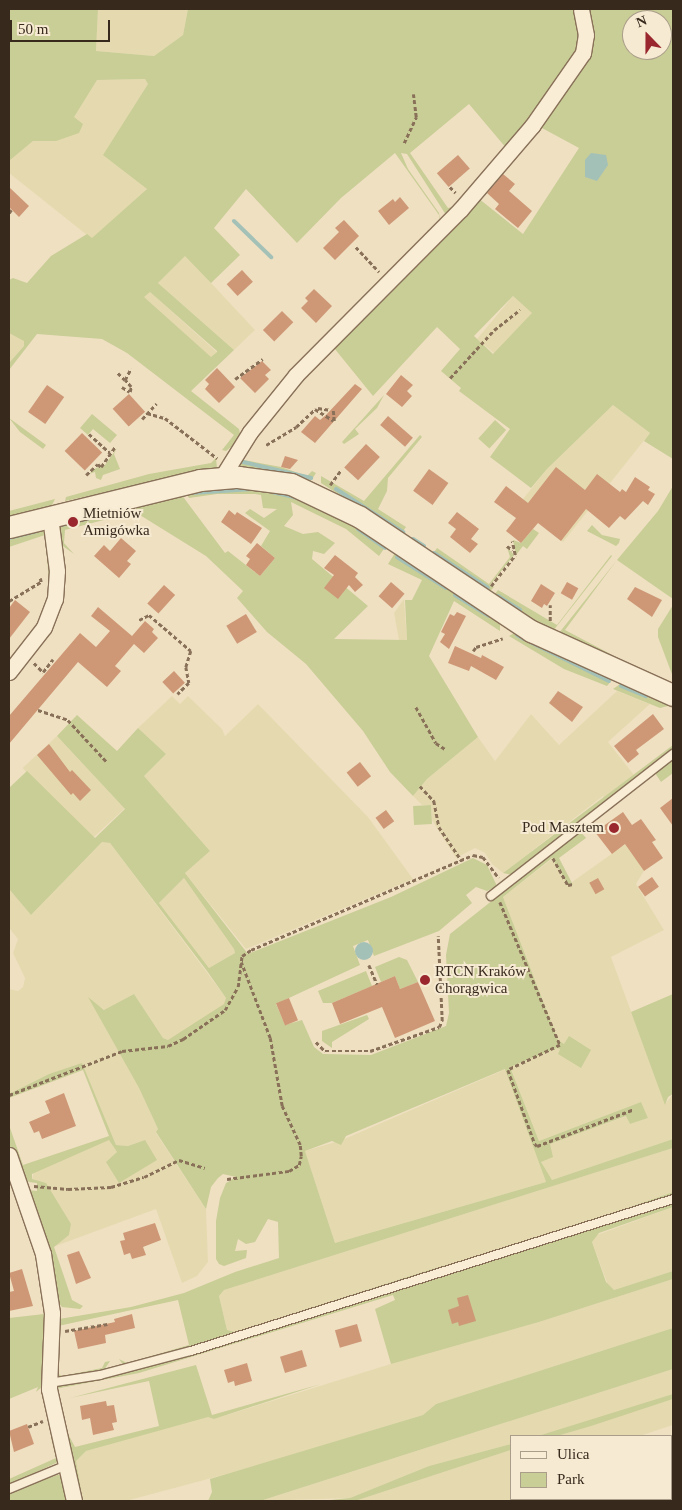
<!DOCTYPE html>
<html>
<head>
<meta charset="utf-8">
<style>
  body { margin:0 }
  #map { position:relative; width:682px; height:1510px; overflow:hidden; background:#efe0c2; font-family:"Times New Roman",serif }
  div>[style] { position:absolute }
  .farmland>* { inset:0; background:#e5daaf; transform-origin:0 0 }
  .green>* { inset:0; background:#c9cd96; transform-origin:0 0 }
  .water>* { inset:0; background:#a4c1b8 }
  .round { border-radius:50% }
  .stream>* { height:4px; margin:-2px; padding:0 2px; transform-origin:2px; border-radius:2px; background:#a4c1b8 }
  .building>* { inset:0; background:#ce9877; transform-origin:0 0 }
  .path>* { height:2.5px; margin-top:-1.25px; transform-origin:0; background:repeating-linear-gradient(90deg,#897159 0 4px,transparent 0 6.5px) }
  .roads { filter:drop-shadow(1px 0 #897159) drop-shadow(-1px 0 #897159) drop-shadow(0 1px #897159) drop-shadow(0 -1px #897159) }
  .lane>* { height:8px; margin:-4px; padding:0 4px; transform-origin:4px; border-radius:4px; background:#f9edd5 }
  .street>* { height:15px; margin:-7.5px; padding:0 7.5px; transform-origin:7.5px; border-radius:7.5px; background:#f9edd5 }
  .secondary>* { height:21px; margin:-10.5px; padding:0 10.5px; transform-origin:10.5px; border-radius:10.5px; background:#f9edd5 }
  .dots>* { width:14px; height:14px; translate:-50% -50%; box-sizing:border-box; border:2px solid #f6ead2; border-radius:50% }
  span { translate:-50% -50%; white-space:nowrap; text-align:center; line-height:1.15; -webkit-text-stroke:4px #f6ead2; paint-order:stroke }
  .poi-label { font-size:15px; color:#38291d }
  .left { translate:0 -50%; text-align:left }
  .right { translate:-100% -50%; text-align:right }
  .frame { position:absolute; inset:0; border:10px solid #38291d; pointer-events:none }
  .legend { position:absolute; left:510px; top:1435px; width:162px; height:65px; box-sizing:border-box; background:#f6ead2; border:1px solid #aa9d8a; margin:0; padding:6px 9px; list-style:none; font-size:15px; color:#38291d }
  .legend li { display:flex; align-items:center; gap:10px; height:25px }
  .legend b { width:25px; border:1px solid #aa9d8a }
  .north { position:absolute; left:622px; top:10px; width:50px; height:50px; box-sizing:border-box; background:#f6ead2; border:1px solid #aa9d8a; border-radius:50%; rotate:338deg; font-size:14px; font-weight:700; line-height:20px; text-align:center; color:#38291d }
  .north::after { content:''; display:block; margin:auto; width:18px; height:22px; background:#99272d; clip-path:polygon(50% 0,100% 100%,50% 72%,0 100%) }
  .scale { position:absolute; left:10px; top:20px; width:100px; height:22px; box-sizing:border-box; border:2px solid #38291d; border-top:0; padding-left:6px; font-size:15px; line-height:18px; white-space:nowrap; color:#38291d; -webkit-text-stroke:4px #f6ead2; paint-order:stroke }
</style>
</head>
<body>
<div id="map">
  <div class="farmland">
    <i style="clip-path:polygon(98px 9px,188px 9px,183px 35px,154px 56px,96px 51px)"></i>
    <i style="clip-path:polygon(145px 79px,148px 84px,104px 155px,147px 189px,92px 239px,9px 173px,9px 161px,33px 141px,56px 141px,97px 80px)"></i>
    <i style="clip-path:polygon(185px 255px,255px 330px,234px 350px,158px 283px)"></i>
    <i style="left:149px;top:291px;width:91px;height:8px;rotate:42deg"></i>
    <i style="left:513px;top:296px;width:26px;height:56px;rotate:40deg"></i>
    <i style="clip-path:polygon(9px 333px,24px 340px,24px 346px,9px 363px)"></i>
    <i style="clip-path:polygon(613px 405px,650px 433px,563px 542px,519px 504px,547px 469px)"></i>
    <i style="clip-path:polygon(404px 599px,407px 640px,399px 640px,394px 613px)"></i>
    <i style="clip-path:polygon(617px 691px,650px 704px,608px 742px,634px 775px,605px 799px,603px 796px,503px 873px,492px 864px,485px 853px,475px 848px,456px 858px,432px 820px,431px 805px,422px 805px,413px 796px,427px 779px,478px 737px,495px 761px,531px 714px,559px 745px)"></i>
    <i style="clip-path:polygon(172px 696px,180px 704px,188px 696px,222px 729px,225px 736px,258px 704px,368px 817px,413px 879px,246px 949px,185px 873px,210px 851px,144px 776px,166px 754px,138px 728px)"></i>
    <i style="left:57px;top:736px;width:99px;height:47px;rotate:47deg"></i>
    <i style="clip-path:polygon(102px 842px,110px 843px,226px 998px,225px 1003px,208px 1017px,168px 1040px,163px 1038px,134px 994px,105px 1010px,90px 1000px,139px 1088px,158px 1129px,156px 1133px,206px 1209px,208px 1262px,197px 1276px,182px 1283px,156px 1209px,53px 1247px,69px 1235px,71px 1224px,37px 1181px,32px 1179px,34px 1171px,109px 1139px,117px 1152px,113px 1157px,145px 1140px,128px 1146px,116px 1145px,82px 1064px,49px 1074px,9px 1094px,9px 989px,18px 991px,23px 987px,25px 978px,13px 953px,18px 939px,9px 928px,9px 889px,31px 915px)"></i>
    <i style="clip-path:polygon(627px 843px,644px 871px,636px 884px,664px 930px,611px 957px,665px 1104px,673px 1094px,673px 1139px,552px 1180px,546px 1175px,541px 1161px,550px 1144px,627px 1116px,630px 1124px,648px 1118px,641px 1102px,539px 1141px,510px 1067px,557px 1048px,560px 1049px,558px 1054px,569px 1036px,564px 1044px,558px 1040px,503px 897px,553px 858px,568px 884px,573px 885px,572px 882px)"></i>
    <i style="clip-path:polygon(184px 878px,234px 949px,235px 953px,209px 968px,159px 903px)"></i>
    <i style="clip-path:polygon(506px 1069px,546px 1182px,335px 1243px,305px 1151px,342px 1140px)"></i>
    <i style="clip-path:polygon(673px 1148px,673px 1192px,542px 1238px,432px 1269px,235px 1332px,227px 1330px,219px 1296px,224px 1290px)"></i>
    <i style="clip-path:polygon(673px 1207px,673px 1271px,614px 1290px,609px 1288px,592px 1242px,594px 1236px)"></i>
    <i style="clip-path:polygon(673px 1279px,673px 1328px,436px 1404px,423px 1415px,238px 1471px,126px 1501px,83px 1501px,76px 1461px,86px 1451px,208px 1416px,214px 1419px,413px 1357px,539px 1322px)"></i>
    <i style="clip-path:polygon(673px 1369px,673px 1394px,604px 1417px,538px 1436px,511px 1436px,511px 1444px,429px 1466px,350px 1498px,260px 1501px)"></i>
    <i style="clip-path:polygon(673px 1399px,673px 1425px,640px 1436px,557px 1436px)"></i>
    <i style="clip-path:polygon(511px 1450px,511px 1499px,521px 1499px,514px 1501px,355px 1501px)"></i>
    <i style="clip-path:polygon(671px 1460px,673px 1460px,673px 1501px,535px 1501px,671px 1499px)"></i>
  </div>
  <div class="green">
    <i style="clip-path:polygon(evenodd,9px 9px,98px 9px,96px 51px,154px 56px,183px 35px,188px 9px,577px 9px,583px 39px,576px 60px,563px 79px,508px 150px,464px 201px,461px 201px,507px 149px,469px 104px,410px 153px,448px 208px,452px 207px,448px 218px,407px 154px,401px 153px,408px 169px,439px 213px,441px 224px,434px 232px,427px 231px,440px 222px,439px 215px,395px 153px,341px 198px,297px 243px,246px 189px,214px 228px,240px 255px,211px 283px,185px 256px,158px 283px,234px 350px,191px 391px,239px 429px,241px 439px,226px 451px,222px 450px,234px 435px,127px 353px,102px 339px,37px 334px,9px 370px,9px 363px,24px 346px,24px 341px,9px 333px,9px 280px,13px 278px,27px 283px,51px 256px,87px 234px,92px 238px,147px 189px,103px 155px,148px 84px,145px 79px,97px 80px,74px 117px,83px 124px,79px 133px,56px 141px,33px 141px,9px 161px,9px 9px,150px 292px,217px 351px,217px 352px,211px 357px,144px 297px,150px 292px)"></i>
    <i style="clip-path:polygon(evenodd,584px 9px,673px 9px,673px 459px,644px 441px,650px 433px,613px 405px,547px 469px,531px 488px,490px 457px,510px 429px,459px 391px,461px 388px,441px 371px,460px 349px,437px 327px,373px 396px,330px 343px,478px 198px,523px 234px,579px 148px,542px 128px,507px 165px,581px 65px,584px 9px,632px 20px,662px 20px,662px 50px,632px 50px,632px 20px,584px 9px,513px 296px,532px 313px,493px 354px,474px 336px,513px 296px)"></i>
    <i style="clip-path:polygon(384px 395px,377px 408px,355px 429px,359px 434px,344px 444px,342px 442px)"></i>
    <i style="clip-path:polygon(92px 414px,117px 435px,110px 443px,93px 429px,88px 435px,80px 428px)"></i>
    <i style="clip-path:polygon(9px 418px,46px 445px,43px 449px,20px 432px)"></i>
    <i style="left:495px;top:420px;width:15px;height:25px;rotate:42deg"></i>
    <i style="clip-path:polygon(420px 435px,422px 437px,388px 478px,387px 491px,378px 509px,406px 527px,401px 534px,321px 483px,321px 476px,364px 501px)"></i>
    <i style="clip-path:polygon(117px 448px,114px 454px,120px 469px,103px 475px,101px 480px,96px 478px,95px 472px,89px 474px,96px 468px,105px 465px)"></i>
    <i style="clip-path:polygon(244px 456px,244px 460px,281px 467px,307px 476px,312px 471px,316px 473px,310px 482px,240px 467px,241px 457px)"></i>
    <i style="clip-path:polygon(216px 458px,217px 468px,213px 470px,65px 501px,66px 497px,149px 474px,211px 463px)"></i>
    <i style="clip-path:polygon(673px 486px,673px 599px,617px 560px,565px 630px,639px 669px,559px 633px,617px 560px,658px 511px)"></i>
    <i style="clip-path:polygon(277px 487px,388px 543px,379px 556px,346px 529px,291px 502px,293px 515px,284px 526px,303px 534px,318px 532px,335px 543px,324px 554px,313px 551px,312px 559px,368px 606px,334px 639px,407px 640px,405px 600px,412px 600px,422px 580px,388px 564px,395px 553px,500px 621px,500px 631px,454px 601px,429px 656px,478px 737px,427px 779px,413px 796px,390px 772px,363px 731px,306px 664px,267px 632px,237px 598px,243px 591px,206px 556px,135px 512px,65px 530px,64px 543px,74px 554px,57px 542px,59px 521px,68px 518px,70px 525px,78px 523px,76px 516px,181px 494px,225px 553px,228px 551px,260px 576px,275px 558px,261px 546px,270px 531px,245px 513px,250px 509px,264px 518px,277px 509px,263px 508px,261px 495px,255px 494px,217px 494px,189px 498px,186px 493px,190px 488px)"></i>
    <i style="clip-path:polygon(55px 499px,51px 507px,10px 519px,9px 511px)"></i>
    <i style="clip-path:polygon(592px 525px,602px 535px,620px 539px,619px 543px,616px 546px,587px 531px)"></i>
    <i style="clip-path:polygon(33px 528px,40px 528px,49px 538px,49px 577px,53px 582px,53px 595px,50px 606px,37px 631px,12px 662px,40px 622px,51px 599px,52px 587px,49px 582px,45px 535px,9px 547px,9px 534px)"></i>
    <i style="clip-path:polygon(533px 529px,539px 533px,527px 549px,523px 546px,516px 555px,513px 540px,521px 543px)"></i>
    <i style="clip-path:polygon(507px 547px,514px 555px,490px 585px,494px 587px,489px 592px,431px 557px,437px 548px,489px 584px,510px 557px)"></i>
    <i style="clip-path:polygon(611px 555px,612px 556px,553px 631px,551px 632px,494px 595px,498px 590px,557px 625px)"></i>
    <i style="clip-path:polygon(673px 605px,673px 677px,658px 637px,658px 629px)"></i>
    <i style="clip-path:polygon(518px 631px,613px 678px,612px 680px,607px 686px,564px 669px,509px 636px)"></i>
    <i style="clip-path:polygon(623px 682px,672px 704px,672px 705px,660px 708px,613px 689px)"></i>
    <i style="clip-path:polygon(evenodd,77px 715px,117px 751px,138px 728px,166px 754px,144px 776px,210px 851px,185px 873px,248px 954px,391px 897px,473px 858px,487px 865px,497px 886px,487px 891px,476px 887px,466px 895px,472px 903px,439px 931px,374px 956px,368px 940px,353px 946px,360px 965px,276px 1004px,285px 1025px,302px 1020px,314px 1047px,323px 1054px,371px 1055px,446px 1026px,449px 1013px,446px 955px,450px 934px,580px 831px,586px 838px,559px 858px,573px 885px,568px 885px,552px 858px,503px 897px,558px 1040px,564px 1044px,569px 1036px,591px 1050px,581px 1068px,558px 1054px,560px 1049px,557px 1048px,510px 1067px,539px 1141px,641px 1102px,648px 1118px,630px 1124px,626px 1116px,550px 1144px,553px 1157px,541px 1162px,552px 1180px,673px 1139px,673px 1148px,224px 1290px,219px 1296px,227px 1330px,235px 1332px,432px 1269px,542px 1238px,673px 1192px,673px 1196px,518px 1248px,412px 1277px,244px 1333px,124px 1366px,119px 1359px,127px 1363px,189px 1345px,178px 1300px,58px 1326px,57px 1373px,62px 1376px,102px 1368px,105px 1362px,110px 1361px,104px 1370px,60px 1377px,56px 1375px,53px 1359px,56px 1322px,59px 1319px,131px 1307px,184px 1293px,235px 1272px,279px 1258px,278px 1222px,268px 1219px,255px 1242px,246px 1244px,238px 1239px,235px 1251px,247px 1250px,246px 1258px,224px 1266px,219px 1264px,216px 1259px,216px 1221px,220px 1198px,226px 1183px,236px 1177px,223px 1174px,218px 1178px,211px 1187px,206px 1209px,156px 1132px,158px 1129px,139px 1088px,88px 997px,104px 1010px,134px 994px,163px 1038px,168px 1040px,224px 1004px,226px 998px,207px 971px,110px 843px,102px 842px,31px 915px,9px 889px,9px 788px,27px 771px,95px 838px,125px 809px,57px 736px,77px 715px,184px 878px,234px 949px,235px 953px,209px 968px,159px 903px,184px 878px,77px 715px,505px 1069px,546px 1182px,335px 1243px,305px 1151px,332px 1141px,341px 1145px,346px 1136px,505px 1069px)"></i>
    <i style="clip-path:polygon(673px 745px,673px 750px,519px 871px,512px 875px,503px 873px)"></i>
    <i style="clip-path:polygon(673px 758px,673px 773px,661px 782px,655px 773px)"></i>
    <i style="left:431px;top:805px;width:19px;height:18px;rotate:87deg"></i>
    <i style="clip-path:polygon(399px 957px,407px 960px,418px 982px,400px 989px,395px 976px,381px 982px,375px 967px)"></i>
    <i style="clip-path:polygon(366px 971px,372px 986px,332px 1003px,323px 1003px,318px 991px)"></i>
    <i style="clip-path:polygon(673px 994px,673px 1094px,668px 1097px,665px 1105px,631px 1012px)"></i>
    <i style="clip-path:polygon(367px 1015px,369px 1019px,332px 1042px,332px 1048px,322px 1041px,322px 1031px)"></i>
    <i style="clip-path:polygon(82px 1063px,116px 1145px,128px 1146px,145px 1140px,157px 1160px,119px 1183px,106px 1162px,117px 1152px,109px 1140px,32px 1174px,32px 1179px,46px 1183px,71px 1224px,69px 1235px,54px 1247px,72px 1300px,83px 1306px,80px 1309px,62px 1307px,57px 1301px,27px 1190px,37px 1191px,37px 1183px,29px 1182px,20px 1174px,9px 1146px,9px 1125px,23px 1165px,109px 1136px,83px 1070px,9px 1098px,9px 1094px,49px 1074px)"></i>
    <i style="clip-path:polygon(673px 1203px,673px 1207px,599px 1233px,592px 1242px,606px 1282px,614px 1290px,673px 1271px,673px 1279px,539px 1322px,391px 1364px,375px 1309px,395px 1300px,393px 1295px,139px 1373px,55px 1389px,59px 1385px,195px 1353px)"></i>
    <i style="clip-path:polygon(41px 1283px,46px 1295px,43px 1386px,36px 1392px,38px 1387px,9px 1399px,9px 1318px,44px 1314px)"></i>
    <i style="clip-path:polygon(673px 1328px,673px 1369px,260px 1501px,208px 1501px,212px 1492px,210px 1479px,423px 1415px,436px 1404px)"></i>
    <i style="clip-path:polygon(196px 1365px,212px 1415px,321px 1384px,214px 1419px,208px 1417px,86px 1451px,76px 1461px,83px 1501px,78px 1501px,64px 1433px,67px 1432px,75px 1447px,159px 1426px,149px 1381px,70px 1398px)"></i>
    <i style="clip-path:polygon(673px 1394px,673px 1399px,591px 1426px,557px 1436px,538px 1436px)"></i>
    <i style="clip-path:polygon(51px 1438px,57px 1438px,58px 1462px,9px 1485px,9px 1479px,56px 1458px)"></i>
    <i style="clip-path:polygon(511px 1444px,511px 1450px,355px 1501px,320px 1501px,350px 1498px,429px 1466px)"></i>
    <i style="clip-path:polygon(57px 1475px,66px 1475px,71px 1501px,9px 1501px,9px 1493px)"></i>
  </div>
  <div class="water">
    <i style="clip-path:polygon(591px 153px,606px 155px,608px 165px,597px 181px,585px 177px,585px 160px)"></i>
    <i class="round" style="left:355px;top:942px;width:18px;height:18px"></i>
  </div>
  <div class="stream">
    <i style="left:234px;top:221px;width:52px;rotate:44.2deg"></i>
    <i style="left:243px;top:462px;width:70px;rotate:13.2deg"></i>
    <i style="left:336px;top:489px;width:80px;rotate:32.7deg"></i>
    <i style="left:272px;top:492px;width:26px;rotate:13deg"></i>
    <i style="left:192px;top:493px;width:60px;rotate:-3.8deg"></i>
    <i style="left:77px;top:521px;width:26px;rotate:-13deg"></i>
    <i style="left:61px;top:525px;width:9px;rotate:-13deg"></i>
    <i style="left:358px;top:529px;width:33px;rotate:35deg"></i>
    <i style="left:9px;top:538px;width:29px;rotate:-14deg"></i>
    <i style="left:413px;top:539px;width:13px;rotate:32deg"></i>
    <i style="left:434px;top:553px;width:64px;rotate:32.9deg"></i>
    <i style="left:397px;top:557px;width:58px;rotate:32.3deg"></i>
    <i style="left:455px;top:595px;width:39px;rotate:32deg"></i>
    <i style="left:498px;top:596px;width:26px;rotate:32deg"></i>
    <i style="left:517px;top:635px;width:8px;rotate:30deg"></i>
    <i style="left:530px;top:642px;width:88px;rotate:26.3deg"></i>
    <i style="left:621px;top:686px;width:27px;rotate:22deg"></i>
  </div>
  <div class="building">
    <i style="left:458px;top:155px;width:18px;height:28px;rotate:49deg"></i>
    <i style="clip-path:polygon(503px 174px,515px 184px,509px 191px,532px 211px,518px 228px,495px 209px,499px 204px,487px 193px)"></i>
    <i style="clip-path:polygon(9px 187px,29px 206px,19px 217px,9px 207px)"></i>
    <i style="clip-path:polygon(400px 197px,409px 208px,389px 225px,378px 211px,393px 199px,395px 202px)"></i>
    <i style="clip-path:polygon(344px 220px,359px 236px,335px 260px,323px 248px,339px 232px,335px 228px)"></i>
    <i style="left:242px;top:270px;width:16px;height:21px;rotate:47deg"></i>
    <i style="clip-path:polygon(314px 289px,332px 306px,316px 323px,301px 308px,308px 301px,305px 298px)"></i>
    <i style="left:282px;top:311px;width:16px;height:27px;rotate:45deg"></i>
    <i style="clip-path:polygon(262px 361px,271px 370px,265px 375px,269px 379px,255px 393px,240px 378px)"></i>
    <i style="clip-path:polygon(217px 368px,235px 387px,219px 403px,205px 389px,209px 384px,205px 380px)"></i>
    <i style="clip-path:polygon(401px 375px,413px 385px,407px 391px,412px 396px,402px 407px,386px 394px)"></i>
    <i style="clip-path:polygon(355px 384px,362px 389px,315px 443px,301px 432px,315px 416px,320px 420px,326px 415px)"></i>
    <i style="left:47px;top:385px;width:21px;height:33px;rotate:35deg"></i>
    <i style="left:129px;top:394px;width:24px;height:22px;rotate:48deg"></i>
    <i style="left:388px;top:416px;width:33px;height:12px;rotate:41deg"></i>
    <i style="left:82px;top:433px;width:28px;height:25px;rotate:44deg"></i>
    <i style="left:366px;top:444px;width:19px;height:32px;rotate:43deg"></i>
    <i style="clip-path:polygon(285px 456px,298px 460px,290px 469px,281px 467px)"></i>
    <i style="clip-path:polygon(556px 467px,585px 490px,597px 474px,620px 492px,622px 489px,626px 492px,635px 477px,650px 487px,648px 490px,655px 494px,648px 505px,643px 501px,625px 520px,620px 516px,609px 528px,586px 509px,561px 541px,538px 523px,521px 543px,506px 531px,516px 518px,494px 502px,506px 486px,528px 503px)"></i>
    <i style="left:429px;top:469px;width:24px;height:27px;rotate:36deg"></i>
    <i style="clip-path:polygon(229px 510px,235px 515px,237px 512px,262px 528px,251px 544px,221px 522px)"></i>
    <i style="clip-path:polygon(457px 512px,479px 529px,471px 539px,478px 544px,470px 553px,450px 537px,456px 529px,448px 523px)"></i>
    <i style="clip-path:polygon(121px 538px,136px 551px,127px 561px,131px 564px,119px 578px,94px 556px,104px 545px,110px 551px)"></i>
    <i style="clip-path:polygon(257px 543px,275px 558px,260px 576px,246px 565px,250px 559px,246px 556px)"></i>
    <i style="clip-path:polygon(335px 555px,358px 573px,355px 577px,363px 585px,355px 592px,349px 585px,338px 599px,324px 588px,334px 575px,324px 568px)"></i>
    <i style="left:391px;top:582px;width:18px;height:19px;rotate:41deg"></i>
    <i style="left:567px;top:582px;width:13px;height:13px;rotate:29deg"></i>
    <i style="clip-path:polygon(541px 584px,555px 593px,547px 606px,544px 604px,542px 608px,531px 601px)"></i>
    <i style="left:164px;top:585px;width:15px;height:25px;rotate:42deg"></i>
    <i style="clip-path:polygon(635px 587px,662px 600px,652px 617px,627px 599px)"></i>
    <i style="clip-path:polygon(15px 600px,30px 612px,9px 639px,9px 608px)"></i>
    <i style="clip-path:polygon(98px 607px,132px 636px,145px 621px,154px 629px,152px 632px,158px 638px,144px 653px,134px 644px,115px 666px,121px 671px,107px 687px,78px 662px,9px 744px,9px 716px,80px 633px,96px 647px,110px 631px,91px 616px)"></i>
    <i style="clip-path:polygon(457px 612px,466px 616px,449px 649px,440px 642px,445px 634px,441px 632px,450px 614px,454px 616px)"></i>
    <i style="left:246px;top:614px;width:21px;height:23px;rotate:59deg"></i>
    <i style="clip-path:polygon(455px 646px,481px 658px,482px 655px,504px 667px,496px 680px,471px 666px,469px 671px,448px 663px)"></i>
    <i style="left:174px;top:671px;width:16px;height:16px;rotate:47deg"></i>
    <i style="clip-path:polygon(558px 691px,583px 707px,572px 722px,549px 703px)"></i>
    <i style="clip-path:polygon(653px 714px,664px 729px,636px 750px,639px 754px,628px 763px,614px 746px)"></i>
    <i style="clip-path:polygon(49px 744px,70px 772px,72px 770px,91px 790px,80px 801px,73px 793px,71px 795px,37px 755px)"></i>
    <i style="left:360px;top:762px;width:18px;height:17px;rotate:52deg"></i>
    <i style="clip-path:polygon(673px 798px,673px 826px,660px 808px)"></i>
    <i style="left:386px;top:810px;width:14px;height:13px;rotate:54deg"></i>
    <i style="clip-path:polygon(623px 812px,632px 825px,641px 819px,656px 840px,652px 842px,663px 858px,644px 871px,625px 844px,612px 854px,595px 832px)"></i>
    <i style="left:652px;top:877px;width:12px;height:17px;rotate:55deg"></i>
    <i style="left:598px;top:878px;width:13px;height:10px;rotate:61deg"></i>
    <i style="clip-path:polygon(395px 976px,400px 989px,418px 982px,435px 1021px,395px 1038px,382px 1007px,340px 1024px,332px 1003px)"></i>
    <i style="left:289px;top:998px;width:24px;height:14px;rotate:68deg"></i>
    <i style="clip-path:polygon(64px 1093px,76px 1126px,42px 1139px,39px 1131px,34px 1133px,29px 1122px,50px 1113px,45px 1101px)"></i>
    <i style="clip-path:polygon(155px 1223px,161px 1240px,143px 1247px,146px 1255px,132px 1259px,130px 1253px,124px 1255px,120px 1241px,125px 1240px,123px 1233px)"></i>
    <i style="clip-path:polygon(79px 1251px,91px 1278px,76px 1284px,67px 1255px)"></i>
    <i style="clip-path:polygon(22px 1269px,33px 1306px,9px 1311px,9px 1292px,14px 1291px,9px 1273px)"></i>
    <i style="clip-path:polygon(468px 1295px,476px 1321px,459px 1326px,458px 1322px,452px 1324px,448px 1310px,459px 1306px,457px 1298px)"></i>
    <i style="clip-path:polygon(132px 1314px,135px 1328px,105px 1335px,106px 1343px,78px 1349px,74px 1331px,115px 1322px,114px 1319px)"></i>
    <i style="left:357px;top:1324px;width:18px;height:23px;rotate:74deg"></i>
    <i style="left:302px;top:1350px;width:17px;height:23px;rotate:73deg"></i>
    <i style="clip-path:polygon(247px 1363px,252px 1381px,235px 1386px,234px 1381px,228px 1383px,224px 1370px)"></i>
    <i style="clip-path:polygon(106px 1401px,107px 1406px,114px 1405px,117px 1422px,112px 1423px,114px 1430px,93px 1435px,90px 1418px,82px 1420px,80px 1406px)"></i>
    <i style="clip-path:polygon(27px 1424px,34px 1444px,14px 1452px,9px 1431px)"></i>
  </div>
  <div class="path">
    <i style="left:404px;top:143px;width:29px;rotate:-65deg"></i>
    <i style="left:416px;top:117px;width:23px;rotate:-97deg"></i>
    <i style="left:450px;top:187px;width:8px;rotate:45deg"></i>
    <i style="left:9px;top:213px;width:4px;rotate:-56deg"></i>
    <i style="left:356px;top:247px;width:34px;rotate:47deg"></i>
    <i style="left:118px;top:373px;width:10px;rotate:45deg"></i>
    <i style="left:450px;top:378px;width:65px;rotate:-47.5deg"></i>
    <i style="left:494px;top:330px;width:33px;rotate:-38deg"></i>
    <i style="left:235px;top:379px;width:34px;rotate:-36deg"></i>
    <i style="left:122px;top:387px;width:9px;rotate:32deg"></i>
    <i style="left:130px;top:392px;width:5px;rotate:-79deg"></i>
    <i style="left:131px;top:387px;width:9px;rotate:-131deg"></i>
    <i style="left:125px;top:380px;width:13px;rotate:-63deg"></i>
    <i style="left:318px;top:408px;width:13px;rotate:9deg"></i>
    <i style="left:147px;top:413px;width:19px;rotate:16deg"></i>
    <i style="left:165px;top:418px;width:66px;rotate:37.6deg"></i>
    <i style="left:142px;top:419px;width:21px;rotate:-47deg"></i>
    <i style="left:89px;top:434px;width:28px;rotate:42deg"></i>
    <i style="left:266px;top:445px;width:35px;rotate:-31deg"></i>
    <i style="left:296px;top:427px;width:26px;rotate:-43deg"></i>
    <i style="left:315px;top:409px;width:22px;rotate:32deg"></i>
    <i style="left:334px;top:421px;width:12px;rotate:-95deg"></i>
    <i style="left:86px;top:475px;width:16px;rotate:-43deg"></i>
    <i style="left:98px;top:464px;width:4px;rotate:45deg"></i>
    <i style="left:101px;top:467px;width:24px;rotate:-55deg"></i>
    <i style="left:330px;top:485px;width:19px;rotate:-54deg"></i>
    <i style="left:507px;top:546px;width:7px;rotate:34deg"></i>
    <i style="left:491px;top:586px;width:39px;rotate:-52deg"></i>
    <i style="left:515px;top:555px;width:14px;rotate:-102deg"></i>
    <i style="left:9px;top:601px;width:37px;rotate:-31deg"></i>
    <i style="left:41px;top:582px;width:4px;rotate:-104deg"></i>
    <i style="left:139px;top:620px;width:11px;rotate:-27deg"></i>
    <i style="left:149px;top:615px;width:55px;rotate:40.6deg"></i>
    <i style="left:191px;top:651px;width:17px;rotate:107deg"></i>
    <i style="left:186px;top:667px;width:16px;rotate:79deg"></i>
    <i style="left:189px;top:683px;width:16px;rotate:135deg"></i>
    <i style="left:550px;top:621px;width:16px;rotate:-90deg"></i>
    <i style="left:473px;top:651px;width:5px;rotate:-53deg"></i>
    <i style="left:476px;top:647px;width:28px;rotate:-18deg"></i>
    <i style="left:34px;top:663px;width:13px;rotate:45deg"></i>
    <i style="left:43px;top:672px;width:16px;rotate:-52deg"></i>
    <i style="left:416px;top:707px;width:41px;rotate:60.9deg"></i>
    <i style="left:436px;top:743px;width:11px;rotate:34deg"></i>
    <i style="left:38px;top:710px;width:32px;rotate:18deg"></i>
    <i style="left:68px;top:720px;width:57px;rotate:47.1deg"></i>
    <i style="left:420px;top:786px;width:21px;rotate:47deg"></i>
    <i style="left:434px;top:801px;width:26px;rotate:79deg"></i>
    <i style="left:439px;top:827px;width:40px;rotate:56deg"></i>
    <i style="left:553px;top:858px;width:31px;rotate:61deg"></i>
    <i style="left:568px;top:885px;width:5px;rotate:-11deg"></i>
    <i style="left:500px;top:902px;width:155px;rotate:67.2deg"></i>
    <i style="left:560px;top:1045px;width:58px;rotate:154.3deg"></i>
    <i style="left:508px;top:1070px;width:79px;rotate:70deg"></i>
    <i style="left:535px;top:1144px;width:3px;rotate:45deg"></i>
    <i style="left:537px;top:1146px;width:102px;rotate:-20.8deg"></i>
    <i style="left:369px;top:965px;width:21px;rotate:67deg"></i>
    <i style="left:316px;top:1042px;width:13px;rotate:45deg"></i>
    <i style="left:325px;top:1051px;width:45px"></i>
    <i style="left:370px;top:1051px;width:73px;rotate:-19.2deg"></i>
    <i style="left:439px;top:1027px;width:7px;rotate:-63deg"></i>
    <i style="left:442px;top:1021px;width:85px;rotate:-92.7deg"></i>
    <i style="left:9px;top:1095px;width:121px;rotate:-21.3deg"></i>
    <i style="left:122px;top:1051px;width:46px;rotate:-6.2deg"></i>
    <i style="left:168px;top:1046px;width:17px;rotate:-25deg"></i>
    <i style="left:183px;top:1039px;width:51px;rotate:-34.6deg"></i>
    <i style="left:225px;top:1010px;width:26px;rotate:-61deg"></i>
    <i style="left:238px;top:987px;width:31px;rotate:-83deg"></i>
    <i style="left:242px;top:956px;width:11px;rotate:-34deg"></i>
    <i style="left:251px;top:950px;width:241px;rotate:-23.2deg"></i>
    <i style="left:473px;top:855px;width:10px;rotate:11deg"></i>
    <i style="left:483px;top:857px;width:26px;rotate:53deg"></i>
    <i style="left:227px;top:1179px;width:63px;rotate:-7.4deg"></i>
    <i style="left:289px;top:1171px;width:12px;rotate:-31deg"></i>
    <i style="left:299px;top:1165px;width:9px;rotate:-77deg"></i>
    <i style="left:301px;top:1156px;width:11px;rotate:-95deg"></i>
    <i style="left:300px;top:1145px;width:43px;rotate:-114.8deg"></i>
    <i style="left:282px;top:1106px;width:69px;rotate:-100deg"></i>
    <i style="left:270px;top:1038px;width:81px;rotate:-110.9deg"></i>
    <i style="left:34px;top:1186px;width:34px;rotate:5deg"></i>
    <i style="left:68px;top:1189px;width:43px;rotate:-2.7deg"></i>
    <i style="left:111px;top:1187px;width:34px;rotate:-17deg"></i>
    <i style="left:144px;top:1177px;width:39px;rotate:-26deg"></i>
    <i style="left:179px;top:1160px;width:27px;rotate:17deg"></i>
    <i style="left:65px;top:1331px;width:43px;rotate:-9.5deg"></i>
    <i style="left:28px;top:1427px;width:16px;rotate:-22deg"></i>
  </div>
  <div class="roads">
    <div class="lane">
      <i style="left:491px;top:896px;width:231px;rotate:-38deg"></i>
      <i style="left:49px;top:1383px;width:52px;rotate:-8.9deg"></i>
      <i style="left:100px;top:1375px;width:94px;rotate:-14.8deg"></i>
      <i style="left:191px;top:1351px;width:505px;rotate:-17.5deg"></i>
      <i style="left:9px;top:1489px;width:63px;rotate:-22.5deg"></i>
    </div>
    <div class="street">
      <i style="left:222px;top:477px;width:53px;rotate:-58.1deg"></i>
      <i style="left:250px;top:432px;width:73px;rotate:-51.1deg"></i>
      <i style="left:296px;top:375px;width:233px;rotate:-45.2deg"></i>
      <i style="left:460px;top:210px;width:111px;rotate:-49.4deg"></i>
      <i style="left:532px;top:126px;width:89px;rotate:-55.1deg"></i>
      <i style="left:583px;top:53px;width:18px;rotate:-81deg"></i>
      <i style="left:586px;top:35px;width:26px;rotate:-101deg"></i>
      <i style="left:9px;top:672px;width:57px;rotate:-52.1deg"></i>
      <i style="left:44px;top:627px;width:30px;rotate:-69deg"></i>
      <i style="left:55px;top:599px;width:28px;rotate:-86deg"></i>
      <i style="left:57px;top:571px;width:55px;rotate:-97.3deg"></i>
      <i style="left:9px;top:1155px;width:105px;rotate:71deg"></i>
      <i style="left:43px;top:1254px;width:60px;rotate:81.3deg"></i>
      <i style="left:52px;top:1313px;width:76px;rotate:92.3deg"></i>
      <i style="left:49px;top:1389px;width:115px;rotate:77.4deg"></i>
    </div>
    <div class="secondary">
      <i style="left:9px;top:527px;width:197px;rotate:-13.8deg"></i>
      <i style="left:200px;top:480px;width:38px;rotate:-5deg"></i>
      <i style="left:238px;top:477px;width:53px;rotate:7.5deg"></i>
      <i style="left:291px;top:484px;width:76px;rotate:25.6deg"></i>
      <i style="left:360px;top:517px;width:206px;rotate:33.7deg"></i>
      <i style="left:531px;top:631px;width:156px;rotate:24.3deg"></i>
    </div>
  </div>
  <div class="dots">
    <i style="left:73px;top:522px;background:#99272d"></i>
    <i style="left:614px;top:828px;background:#99272d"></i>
    <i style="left:425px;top:980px;background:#99272d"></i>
  </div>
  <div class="poi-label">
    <span class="left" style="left:83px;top:522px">Mietniów<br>Amigówka</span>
    <span class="right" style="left:604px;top:828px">Pod Masztem</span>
    <span class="left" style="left:435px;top:980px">RTCN Kraków<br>Chorągwica</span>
  </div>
  <div class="frame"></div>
  <ul class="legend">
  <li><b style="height:6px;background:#f9edd5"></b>Ulica</li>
  <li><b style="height:14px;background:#c9cd96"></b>Park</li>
  </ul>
  <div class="north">N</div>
  <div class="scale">50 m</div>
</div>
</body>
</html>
